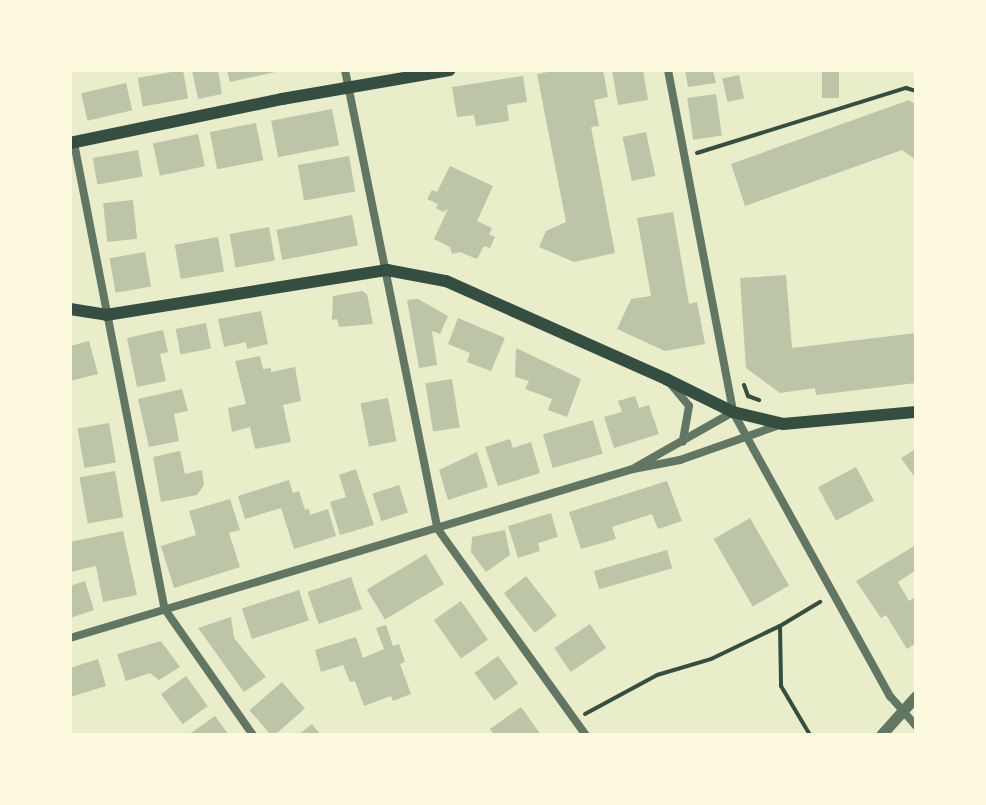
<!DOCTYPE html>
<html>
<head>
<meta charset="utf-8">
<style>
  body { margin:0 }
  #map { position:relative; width:986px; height:805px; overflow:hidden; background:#e9edc9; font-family:"Fira Sans",sans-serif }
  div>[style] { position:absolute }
  .building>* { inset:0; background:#bcc5a7; transform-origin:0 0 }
  .path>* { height:4px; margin:-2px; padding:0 2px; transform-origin:2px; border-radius:2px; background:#344e41 }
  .minor>* { height:8px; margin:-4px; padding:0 4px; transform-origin:4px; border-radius:4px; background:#617663 }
  .tertiary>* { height:11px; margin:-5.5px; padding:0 5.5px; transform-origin:5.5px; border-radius:5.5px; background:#617663 }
  .secondary>* { height:12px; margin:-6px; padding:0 6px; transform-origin:6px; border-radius:6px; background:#344e41 }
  span { translate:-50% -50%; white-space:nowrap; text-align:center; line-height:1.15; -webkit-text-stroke:7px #fefae0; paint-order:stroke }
  .frame { position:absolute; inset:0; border:72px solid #fefae0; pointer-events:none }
</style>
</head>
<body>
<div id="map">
  <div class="building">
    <i style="left:183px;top:70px;width:29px;height:46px;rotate:80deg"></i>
    <i style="clip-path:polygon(192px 70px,218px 70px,222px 94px,198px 99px)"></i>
    <i style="clip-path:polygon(227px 70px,279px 70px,280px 71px,230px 82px)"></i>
    <i style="clip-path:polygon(559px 70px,603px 70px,608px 97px,594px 100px,599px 126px,591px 127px,615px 253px,574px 262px,539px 247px,546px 231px,566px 222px,537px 74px)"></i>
    <i style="clip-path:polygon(612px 70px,643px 70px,648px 100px,618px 105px)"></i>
    <i style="clip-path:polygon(685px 70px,713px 70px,716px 83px,688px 87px)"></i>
    <i style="left:822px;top:70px;width:17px;height:28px"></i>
    <i style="left:739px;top:75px;width:24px;height:17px;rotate:78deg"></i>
    <i style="clip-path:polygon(523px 76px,527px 102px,507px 105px,509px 121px,476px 126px,474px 115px,457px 117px,452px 87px)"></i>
    <i style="left:126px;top:83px;width:28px;height:46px;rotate:77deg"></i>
    <i style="left:716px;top:94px;width:42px;height:29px;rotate:82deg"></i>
    <i style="clip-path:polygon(909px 100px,916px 105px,916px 160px,902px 150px,745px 206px,731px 164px)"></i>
    <i style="left:332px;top:109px;width:37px;height:62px;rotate:79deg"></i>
    <i style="left:256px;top:123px;width:38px;height:47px;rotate:79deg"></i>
    <i style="left:646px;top:132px;width:45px;height:24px;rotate:78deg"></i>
    <i style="left:198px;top:134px;width:33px;height:46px;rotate:78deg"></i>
    <i style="left:138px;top:150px;width:27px;height:46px;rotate:80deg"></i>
    <i style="left:349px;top:156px;width:36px;height:52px;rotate:80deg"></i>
    <i style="clip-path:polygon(450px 166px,493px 186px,477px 221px,492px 228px,489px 234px,495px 237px,490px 248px,484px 246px,477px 259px,460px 252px,452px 254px,450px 247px,434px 239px,448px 209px,443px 212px,436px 208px,438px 204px,427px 199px,432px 190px,437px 192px)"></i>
    <i style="left:133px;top:200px;width:39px;height:30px;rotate:84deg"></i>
    <i style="clip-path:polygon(673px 212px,689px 304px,697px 302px,705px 344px,665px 351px,617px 329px,631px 299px,651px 296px,637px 218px)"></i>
    <i style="left:352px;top:215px;width:31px;height:77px;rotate:79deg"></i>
    <i style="left:269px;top:227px;width:34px;height:40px;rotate:80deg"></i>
    <i style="left:218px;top:237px;width:35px;height:44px;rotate:80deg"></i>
    <i style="left:145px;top:252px;width:35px;height:36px;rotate:80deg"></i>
    <i style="clip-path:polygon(786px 275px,792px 348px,916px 333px,916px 383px,816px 395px,815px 388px,780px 393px,746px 368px,740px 278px)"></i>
    <i style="clip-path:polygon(362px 291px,367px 294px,373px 324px,339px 327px,337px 319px,332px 320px,333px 296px)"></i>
    <i style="clip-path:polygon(418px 299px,448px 316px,440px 334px,432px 331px,437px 365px,419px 368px,407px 300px)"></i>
    <i style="clip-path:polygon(261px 311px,268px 344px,247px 349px,246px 342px,224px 347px,218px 319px)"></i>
    <i style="clip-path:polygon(458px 318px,505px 338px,491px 371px,467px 362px,470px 353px,448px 344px)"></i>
    <i style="left:206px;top:323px;width:26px;height:31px;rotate:79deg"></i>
    <i style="clip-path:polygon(163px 330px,168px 352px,160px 354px,166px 381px,137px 387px,127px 338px)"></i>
    <i style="clip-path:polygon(89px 341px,98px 374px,70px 381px,70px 346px)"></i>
    <i style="clip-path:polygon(516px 348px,581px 379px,567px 417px,548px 410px,552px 399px,525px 389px,529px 381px,515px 377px)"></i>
    <i style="clip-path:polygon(260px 356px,263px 369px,271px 368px,271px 372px,295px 367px,301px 401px,283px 405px,291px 442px,255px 449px,250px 427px,232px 432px,228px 408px,246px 404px,235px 361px)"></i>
    <i style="left:452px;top:379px;width:49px;height:27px;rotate:81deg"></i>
    <i style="clip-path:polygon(182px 389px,188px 411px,174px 414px,179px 441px,149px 447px,138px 399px)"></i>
    <i style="clip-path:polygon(635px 396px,639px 408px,649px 405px,659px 434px,614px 448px,604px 417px,622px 412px,618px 401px)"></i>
    <i style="left:388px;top:398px;width:44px;height:28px;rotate:79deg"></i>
    <i style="left:593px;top:420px;width:35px;height:52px;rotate:74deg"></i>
    <i style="left:109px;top:423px;width:40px;height:32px;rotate:80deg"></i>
    <i style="clip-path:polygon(510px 439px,513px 448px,531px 442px,540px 473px,498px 486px,485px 447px)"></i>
    <i style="clip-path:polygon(916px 449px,916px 479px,901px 458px)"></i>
    <i style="clip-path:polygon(180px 451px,185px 474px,202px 470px,204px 485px,197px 495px,161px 502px,153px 457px)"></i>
    <i style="clip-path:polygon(477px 452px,488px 487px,448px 500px,439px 470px)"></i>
    <i style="left:856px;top:467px;width:38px;height:43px;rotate:62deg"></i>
    <i style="clip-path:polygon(356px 469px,374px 525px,340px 535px,330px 502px,346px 497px,339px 475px)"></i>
    <i style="left:115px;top:471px;width:47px;height:36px;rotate:80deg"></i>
    <i style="clip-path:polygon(289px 480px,293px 493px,299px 491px,305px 510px,309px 509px,310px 515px,328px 509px,336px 536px,294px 549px,281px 508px,245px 519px,238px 496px)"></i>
    <i style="clip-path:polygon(667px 481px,682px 521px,658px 529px,652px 514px,612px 527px,616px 539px,581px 549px,569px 512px)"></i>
    <i style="left:399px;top:485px;width:29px;height:28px;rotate:72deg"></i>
    <i style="clip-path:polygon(230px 499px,240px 530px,229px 533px,240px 567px,174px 588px,161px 546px,196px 535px,189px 511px)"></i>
    <i style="clip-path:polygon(551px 513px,558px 537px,538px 543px,540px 551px,518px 558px,508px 526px)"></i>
    <i style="left:750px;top:518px;width:78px;height:42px;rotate:60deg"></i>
    <i style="clip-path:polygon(505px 530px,510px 555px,486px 572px,471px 552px,472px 537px)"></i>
    <i style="clip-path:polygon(123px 531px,137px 595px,103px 602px,96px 566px,70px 572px,70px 542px)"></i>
    <i style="clip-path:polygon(916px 545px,916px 570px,898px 582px,909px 601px,916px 597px,916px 643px,907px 649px,886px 615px,881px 618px,856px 581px)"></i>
    <i style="left:667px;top:550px;width:19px;height:76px;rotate:74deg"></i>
    <i style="left:426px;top:554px;width:35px;height:69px;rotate:59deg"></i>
    <i style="left:526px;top:576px;width:50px;height:28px;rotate:52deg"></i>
    <i style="left:351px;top:577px;width:34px;height:46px;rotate:71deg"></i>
    <i style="clip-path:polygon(85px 581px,94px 610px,70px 618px,70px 586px)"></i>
    <i style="left:299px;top:590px;width:32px;height:60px;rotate:72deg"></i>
    <i style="left:461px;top:601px;width:47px;height:33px;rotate:55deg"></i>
    <i style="clip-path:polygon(231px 617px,234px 638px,266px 677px,244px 692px,198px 628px)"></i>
    <i style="left:590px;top:624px;width:29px;height:43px;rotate:56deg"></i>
    <i style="clip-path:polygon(386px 625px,393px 646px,399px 644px,405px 662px,400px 664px,411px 694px,393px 701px,391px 696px,364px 706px,355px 681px,350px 682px,343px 665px,321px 672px,315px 650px,356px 637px,363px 658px,384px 649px,376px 628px)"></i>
    <i style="clip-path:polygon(161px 641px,180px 667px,159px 680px,150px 673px,126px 681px,117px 654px)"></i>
    <i style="left:498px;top:656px;width:34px;height:29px;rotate:54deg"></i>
    <i style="clip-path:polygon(98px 659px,106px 686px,70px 697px,70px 668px)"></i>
    <i style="left:186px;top:676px;width:37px;height:31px;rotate:54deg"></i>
    <i style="left:282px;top:682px;width:35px;height:43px;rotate:49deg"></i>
    <i style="clip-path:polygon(521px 707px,541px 735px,494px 735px,490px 729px)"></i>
    <i style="clip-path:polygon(215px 716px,229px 735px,188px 735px)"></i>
    <i style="clip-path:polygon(312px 724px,321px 735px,298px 735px)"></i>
  </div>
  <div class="path">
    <i style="left:697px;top:153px;width:219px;rotate:-17.3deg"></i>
    <i style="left:906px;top:88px;width:10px;rotate:17deg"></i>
    <i style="left:744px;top:385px;width:12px;rotate:70deg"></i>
    <i style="left:748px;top:396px;width:12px;rotate:20deg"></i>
    <i style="left:780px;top:626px;width:60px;rotate:89deg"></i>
    <i style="left:781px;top:686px;width:57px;rotate:59.4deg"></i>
    <i style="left:585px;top:714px;width:82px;rotate:-28.4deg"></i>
    <i style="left:657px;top:675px;width:56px;rotate:-16.5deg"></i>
    <i style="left:711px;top:659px;width:76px;rotate:-25.6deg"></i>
    <i style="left:780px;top:626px;width:47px;rotate:-31deg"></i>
  </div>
  <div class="minor">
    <i style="left:345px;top:70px;width:467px;rotate:78.6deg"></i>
    <i style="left:437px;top:528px;width:255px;rotate:54.3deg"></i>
    <i style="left:668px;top:70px;width:348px;rotate:79.2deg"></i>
    <i style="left:733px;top:412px;width:325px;rotate:61.1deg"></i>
    <i style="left:890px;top:696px;width:40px;rotate:49deg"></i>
    <i style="left:74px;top:143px;width:474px;rotate:79deg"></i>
    <i style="left:164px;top:608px;width:155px;rotate:55deg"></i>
    <i style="left:669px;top:382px;width:31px;rotate:50deg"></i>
    <i style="left:689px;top:406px;width:36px;rotate:100deg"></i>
    <i style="left:636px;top:467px;width:112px;rotate:-29.6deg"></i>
    <i style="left:70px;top:638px;width:588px;rotate:-16.71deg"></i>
    <i style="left:633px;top:469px;width:48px;rotate:-10.8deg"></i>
    <i style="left:680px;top:460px;width:108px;rotate:-19.4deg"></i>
  </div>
  <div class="tertiary">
    <i style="left:881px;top:735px;width:52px;rotate:-48.1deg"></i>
  </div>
  <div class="secondary">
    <i style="left:70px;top:143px;width:217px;rotate:-11.7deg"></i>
    <i style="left:282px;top:99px;width:170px;rotate:-9.8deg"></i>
    <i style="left:70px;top:309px;width:36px;rotate:9deg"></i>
    <i style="left:106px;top:315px;width:285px;rotate:-9.1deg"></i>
    <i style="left:387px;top:270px;width:60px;rotate:10.6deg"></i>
    <i style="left:446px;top:281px;width:241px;rotate:24deg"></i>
    <i style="left:666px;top:379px;width:75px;rotate:26.2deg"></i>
    <i style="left:733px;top:412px;width:51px;rotate:13.5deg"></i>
    <i style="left:783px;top:424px;width:134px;rotate:-5.2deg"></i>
  </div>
  <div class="frame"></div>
</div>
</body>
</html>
